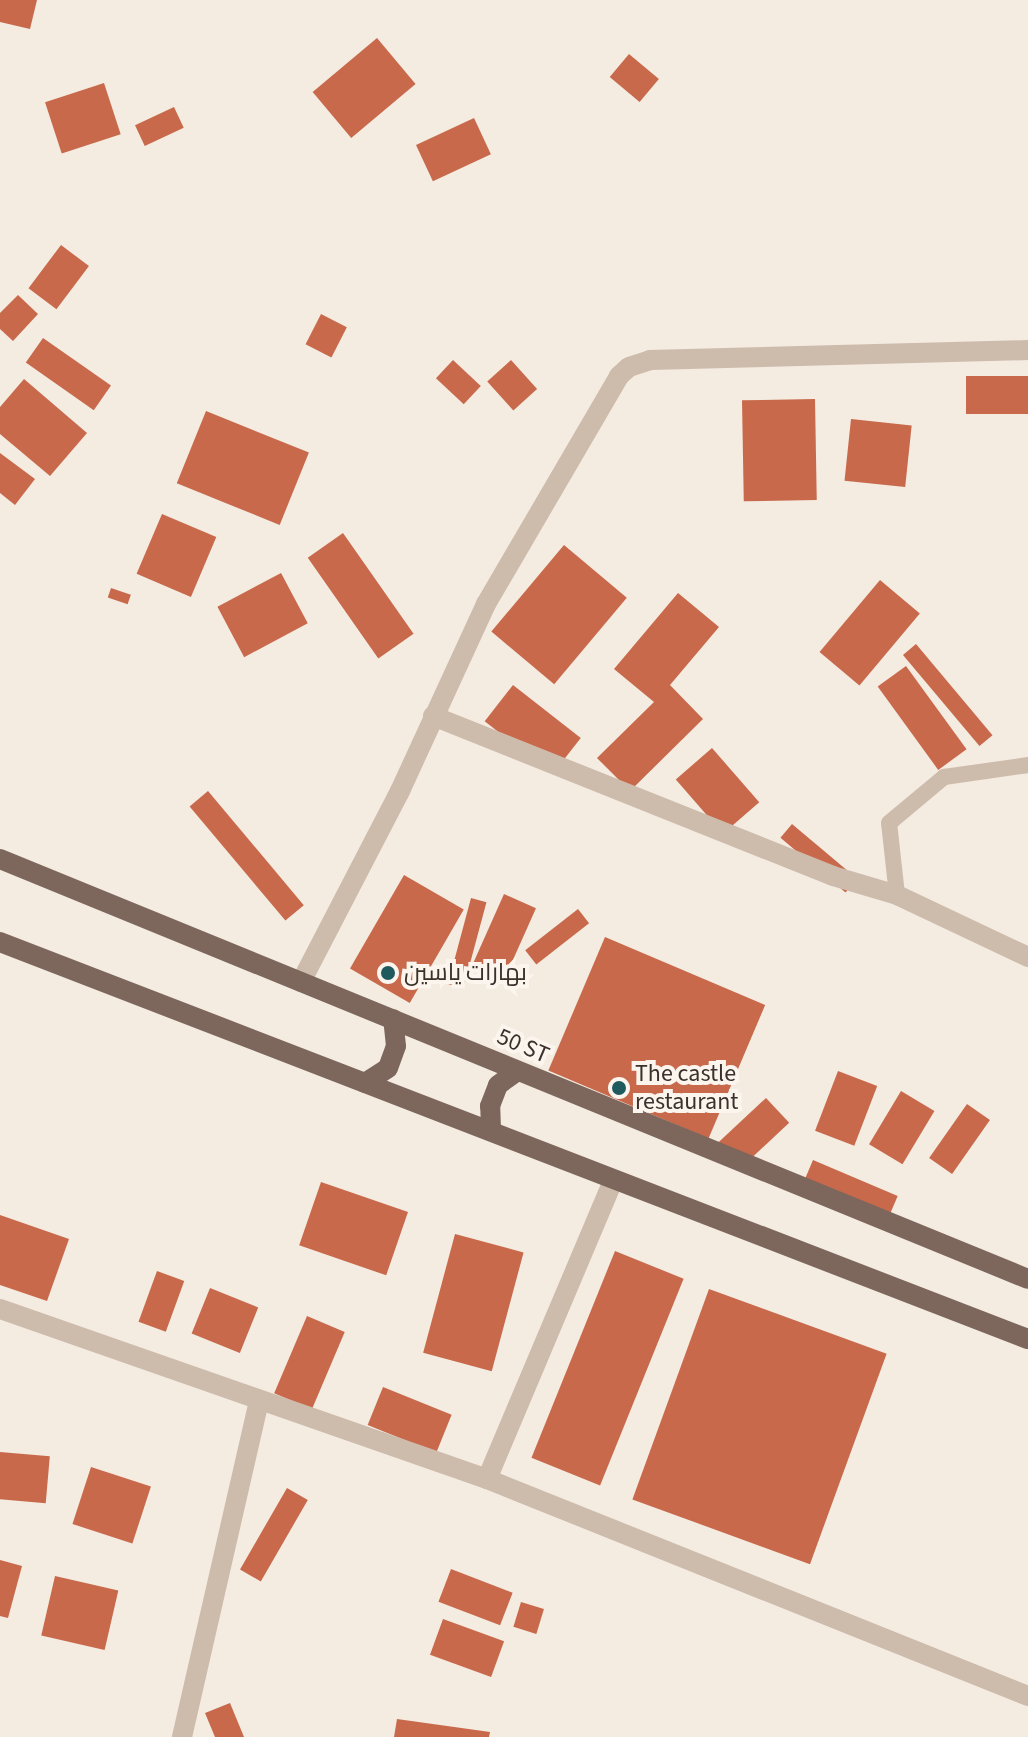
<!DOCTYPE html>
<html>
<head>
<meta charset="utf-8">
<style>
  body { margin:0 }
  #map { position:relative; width:1028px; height:1737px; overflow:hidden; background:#f4ebe1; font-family:"Source Sans 3",Cairo,sans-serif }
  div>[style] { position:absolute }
  .building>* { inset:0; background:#c8694b; transform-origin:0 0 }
  .service>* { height:16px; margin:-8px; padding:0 8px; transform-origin:8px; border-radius:8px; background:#cdbbac }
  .minor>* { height:20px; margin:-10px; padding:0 10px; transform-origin:10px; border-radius:10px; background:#cdbbac }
  .primary>* { height:20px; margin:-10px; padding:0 10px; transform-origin:10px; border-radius:10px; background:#7d675c }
  .dots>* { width:22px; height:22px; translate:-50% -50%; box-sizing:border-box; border:4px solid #fbf5ee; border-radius:50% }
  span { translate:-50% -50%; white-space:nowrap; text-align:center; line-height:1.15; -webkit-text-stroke:8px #fbf5ee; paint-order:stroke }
  .poi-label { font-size:24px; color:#3b302b }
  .left { translate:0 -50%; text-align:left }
  .street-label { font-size:24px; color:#3b302b }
</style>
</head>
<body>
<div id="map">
  <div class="building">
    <i style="clip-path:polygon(0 0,37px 0,30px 29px,0 22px)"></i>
    <i style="left:377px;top:38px;width:60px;height:84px;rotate:50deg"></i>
    <i style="left:629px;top:54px;width:39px;height:30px;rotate:40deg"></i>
    <i style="left:104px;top:83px;width:54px;height:62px;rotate:72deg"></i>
    <i style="left:174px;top:107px;width:23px;height:43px;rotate:65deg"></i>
    <i style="left:474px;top:118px;width:40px;height:64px;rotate:65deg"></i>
    <i style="left:61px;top:245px;width:35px;height:54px;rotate:37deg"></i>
    <i style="clip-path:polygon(18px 295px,38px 314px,13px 341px,0 329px,0 313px)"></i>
    <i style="left:321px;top:314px;width:29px;height:34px;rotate:27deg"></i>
    <i style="left:43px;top:338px;width:83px;height:30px;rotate:35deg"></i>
    <i style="left:453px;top:360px;width:38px;height:25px;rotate:43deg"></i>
    <i style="left:511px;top:360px;width:39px;height:32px;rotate:48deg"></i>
    <i style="left:1028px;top:376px;width:38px;height:62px;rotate:90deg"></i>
    <i style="clip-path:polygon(24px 379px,87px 433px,50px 476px,0 434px,0 407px)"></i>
    <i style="left:815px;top:399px;width:101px;height:73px;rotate:89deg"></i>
    <i style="left:206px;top:411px;width:111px;height:78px;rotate:22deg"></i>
    <i style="left:851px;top:419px;width:61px;height:62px;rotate:6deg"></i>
    <i style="clip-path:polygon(0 453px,35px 479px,15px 505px,0 493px)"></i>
    <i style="left:162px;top:514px;width:59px;height:65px;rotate:23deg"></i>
    <i style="left:343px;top:533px;width:123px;height:43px;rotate:55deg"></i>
    <i style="left:564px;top:545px;width:82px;height:113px;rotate:40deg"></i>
    <i style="left:281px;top:573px;width:57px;height:72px;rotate:62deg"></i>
    <i style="left:880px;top:580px;width:52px;height:94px;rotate:40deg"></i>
    <i style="left:111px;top:588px;width:21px;height:10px;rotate:19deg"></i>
    <i style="clip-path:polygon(678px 593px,719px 627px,670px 685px,703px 719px,630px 791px,597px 758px,654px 702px,614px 669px)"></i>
    <i style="left:916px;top:644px;width:119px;height:17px;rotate:50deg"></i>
    <i style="left:906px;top:666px;width:103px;height:35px;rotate:54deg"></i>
    <i style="left:513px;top:685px;width:86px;height:46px;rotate:38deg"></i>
    <i style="left:712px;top:748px;width:72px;height:48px;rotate:49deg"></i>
    <i style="left:208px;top:791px;width:149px;height:24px;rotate:50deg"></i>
    <i style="left:792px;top:824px;width:85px;height:18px;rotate:40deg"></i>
    <i style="left:404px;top:875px;width:69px;height:108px;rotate:30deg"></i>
    <i style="left:504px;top:894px;width:35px;height:75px;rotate:24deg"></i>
    <i style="left:471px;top:898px;width:16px;height:89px;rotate:15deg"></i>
    <i style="left:578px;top:909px;width:18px;height:67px;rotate:52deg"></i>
    <i style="left:605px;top:937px;width:174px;height:145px;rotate:23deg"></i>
    <i style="left:838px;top:1071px;width:42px;height:64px;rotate:21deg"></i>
    <i style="left:901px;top:1091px;width:39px;height:62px;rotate:31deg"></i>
    <i style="left:766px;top:1098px;width:34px;height:66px;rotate:47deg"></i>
    <i style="left:967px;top:1104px;width:28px;height:66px;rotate:35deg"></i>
    <i style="left:813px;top:1160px;width:92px;height:20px;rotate:23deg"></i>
    <i style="left:321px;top:1182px;width:92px;height:67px;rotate:19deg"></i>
    <i style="clip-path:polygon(0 1215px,69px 1239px,47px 1301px,0 1285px)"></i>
    <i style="left:455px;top:1234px;width:71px;height:123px;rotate:15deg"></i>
    <i style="left:615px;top:1251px;width:74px;height:223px;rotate:22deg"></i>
    <i style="left:157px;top:1271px;width:29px;height:54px;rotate:20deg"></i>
    <i style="left:210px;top:1288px;width:52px;height:49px;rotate:22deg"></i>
    <i style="left:709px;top:1289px;width:189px;height:224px;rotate:20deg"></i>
    <i style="left:307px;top:1316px;width:41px;height:84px;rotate:23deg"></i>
    <i style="left:383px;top:1387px;width:74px;height:41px;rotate:22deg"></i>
    <i style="left:0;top:1452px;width:50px;height:47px;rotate:5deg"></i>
    <i style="left:91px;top:1467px;width:63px;height:60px;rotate:18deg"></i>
    <i style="left:287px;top:1488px;width:24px;height:94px;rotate:30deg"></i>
    <i style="clip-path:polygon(0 1560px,22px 1566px,8px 1618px,0 1616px)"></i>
    <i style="left:451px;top:1569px;width:66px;height:35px;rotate:21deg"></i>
    <i style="left:55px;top:1576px;width:65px;height:61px;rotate:13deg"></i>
    <i style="left:521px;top:1602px;width:24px;height:26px;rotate:17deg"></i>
    <i style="left:443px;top:1619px;width:65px;height:38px;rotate:20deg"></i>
    <i style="clip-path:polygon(230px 1703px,244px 1737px,215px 1737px,205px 1713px)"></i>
    <i style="clip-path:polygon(397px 1719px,490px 1732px,489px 1737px,394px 1737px)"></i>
  </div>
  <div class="service">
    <i style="left:897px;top:895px;width:72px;rotate:-96.3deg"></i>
    <i style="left:889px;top:823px;width:72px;rotate:-39.9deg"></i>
    <i style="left:944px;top:777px;width:85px;rotate:-8.1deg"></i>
  </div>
  <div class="minor">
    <i style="left:433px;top:716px;width:431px;rotate:21.8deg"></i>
    <i style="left:833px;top:876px;width:67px;rotate:16.5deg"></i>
    <i style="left:897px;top:895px;width:145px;rotate:25.3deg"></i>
    <i style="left:301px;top:982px;width:215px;rotate:-62.6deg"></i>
    <i style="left:400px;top:791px;width:206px;rotate:-65.3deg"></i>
    <i style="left:486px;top:604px;width:264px;rotate:-59.7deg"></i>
    <i style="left:619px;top:376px;width:13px;rotate:-42deg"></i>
    <i style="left:629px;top:367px;width:22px;rotate:-18deg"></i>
    <i style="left:650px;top:360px;width:378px;rotate:-1.5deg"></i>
    <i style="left:0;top:1309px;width:516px;rotate:19.24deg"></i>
    <i style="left:487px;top:1479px;width:583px;rotate:21.86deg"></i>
    <i style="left:487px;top:1479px;width:324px;rotate:-67.1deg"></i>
    <i style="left:182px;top:1737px;width:345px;rotate:-77.1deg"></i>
  </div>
  <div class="primary">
    <i style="left:0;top:859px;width:1110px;rotate:22.22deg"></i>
    <i style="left:0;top:942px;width:1102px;rotate:21.12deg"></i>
    <i style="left:365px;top:1083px;width:27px;rotate:-33deg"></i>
    <i style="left:388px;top:1068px;width:23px;rotate:-70deg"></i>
    <i style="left:396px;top:1046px;width:27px;rotate:-96deg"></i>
    <i style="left:491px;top:1129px;width:23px;rotate:-92deg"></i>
    <i style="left:490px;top:1106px;width:22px;rotate:-69deg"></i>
    <i style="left:498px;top:1085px;width:22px;rotate:-36deg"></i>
  </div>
  <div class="dots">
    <i style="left:388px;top:973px;background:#1f5a5e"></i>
    <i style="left:619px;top:1088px;background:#1f5a5e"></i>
  </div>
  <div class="poi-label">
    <span class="left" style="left:404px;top:973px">بهارات ياسين</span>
    <span class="left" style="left:635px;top:1088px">The castle<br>restaurant</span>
  </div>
  <div class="street-label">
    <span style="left:523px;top:1046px;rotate:23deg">50 ST</span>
  </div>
</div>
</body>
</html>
